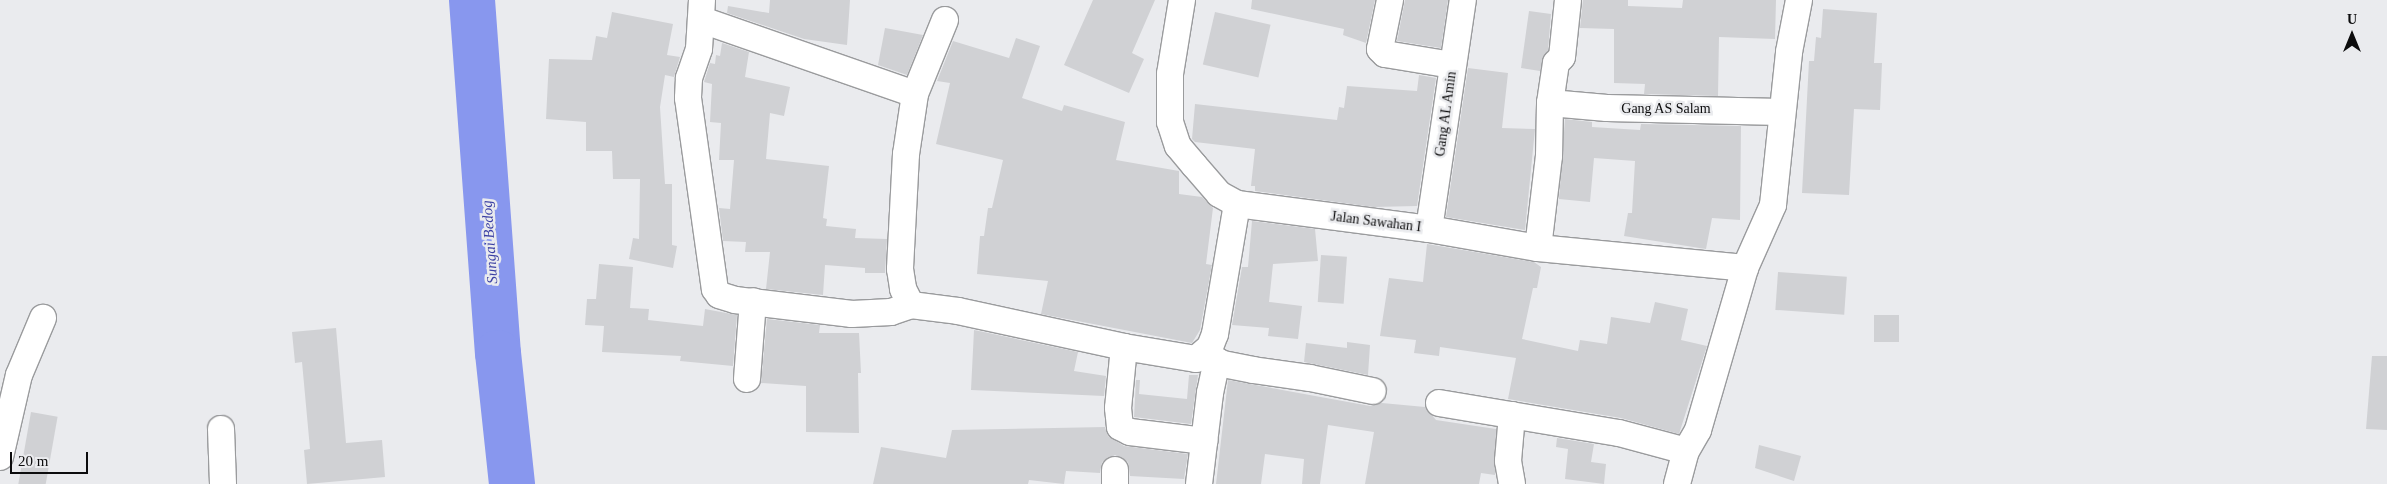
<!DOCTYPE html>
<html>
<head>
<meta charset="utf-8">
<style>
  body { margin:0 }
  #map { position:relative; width:2387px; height:484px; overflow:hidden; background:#eaebee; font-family:Georgia,serif }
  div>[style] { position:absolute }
  .river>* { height:46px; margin:-23px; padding:0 23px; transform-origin:23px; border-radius:23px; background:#8897ee }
  .building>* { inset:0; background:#d0d1d4; transform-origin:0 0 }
  .roads { filter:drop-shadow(1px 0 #9a9b9d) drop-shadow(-1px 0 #9a9b9d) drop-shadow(0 1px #9a9b9d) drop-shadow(0 -1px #9a9b9d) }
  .minor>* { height:26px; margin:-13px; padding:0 13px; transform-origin:13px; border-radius:13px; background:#fff }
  span { translate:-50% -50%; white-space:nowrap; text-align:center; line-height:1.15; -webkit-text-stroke:5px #eaebee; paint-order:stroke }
  .street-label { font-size:14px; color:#0c0c0d }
  .water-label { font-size:15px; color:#3a3fa3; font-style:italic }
  .north { position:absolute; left:2327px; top:10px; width:50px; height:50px; -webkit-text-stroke:4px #eaebee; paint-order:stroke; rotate:0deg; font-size:14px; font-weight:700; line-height:20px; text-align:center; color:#0c0c0d }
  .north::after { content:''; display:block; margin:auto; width:18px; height:22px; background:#0c0c0d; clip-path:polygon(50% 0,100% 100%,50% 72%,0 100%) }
  .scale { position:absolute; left:10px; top:452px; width:78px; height:22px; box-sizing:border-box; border:2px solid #0c0c0d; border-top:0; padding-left:6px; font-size:15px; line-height:18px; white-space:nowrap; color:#0c0c0d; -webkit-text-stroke:4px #eaebee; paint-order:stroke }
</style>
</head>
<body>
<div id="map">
  <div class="river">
    <i style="left:472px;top:0;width:354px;rotate:85.8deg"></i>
    <i style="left:498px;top:353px;width:132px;rotate:83.9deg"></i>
  </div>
  <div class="building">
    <i style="clip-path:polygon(770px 0,850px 0,847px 45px,804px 39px,727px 13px,728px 6px,769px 13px)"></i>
    <i style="clip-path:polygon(1093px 0,1155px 0,1132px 53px,1144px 59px,1129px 93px,1064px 65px)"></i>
    <i style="clip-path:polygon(1252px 0,1375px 0,1366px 43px,1343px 35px,1344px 29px,1251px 9px)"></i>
    <i style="clip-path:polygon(1405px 0,1448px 0,1441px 48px,1397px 41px)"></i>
    <i style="clip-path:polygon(1583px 0,1628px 0,1628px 6px,1682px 8px,1683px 0,1776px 0,1775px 39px,1719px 37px,1718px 96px,1644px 94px,1645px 84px,1614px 83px,1614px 29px,1580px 28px)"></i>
    <i style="clip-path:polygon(1823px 9px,1877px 13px,1874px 63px,1882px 63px,1880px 110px,1854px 109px,1849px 195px,1802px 193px,1809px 61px,1814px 61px,1816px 37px,1821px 38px)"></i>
    <i style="clip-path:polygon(1529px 11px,1551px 14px,1548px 50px,1540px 71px,1521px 68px)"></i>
    <i style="clip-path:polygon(612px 12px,673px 24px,667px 55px,680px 57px,674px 77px,665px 75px,660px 107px,665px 184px,672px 184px,672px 245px,677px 246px,673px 268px,629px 259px,633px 238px,639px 239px,640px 179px,613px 179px,612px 151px,586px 151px,586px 122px,546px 119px,549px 59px,592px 60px,596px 36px,607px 38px)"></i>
    <i style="left:1215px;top:12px;width:57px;height:54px;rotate:13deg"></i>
    <i style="clip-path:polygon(885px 28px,923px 35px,907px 75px,878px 65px)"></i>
    <i style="clip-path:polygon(1016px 38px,1040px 46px,1022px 98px,1062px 111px,1064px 105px,1125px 122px,1116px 160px,1179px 171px,1179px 194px,1202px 197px,1213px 208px,1206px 264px,1212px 265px,1200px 330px,1192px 343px,1041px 314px,1048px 281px,977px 274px,980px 236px,984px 236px,988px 208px,992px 208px,1003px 160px,936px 144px,950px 83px,937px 81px,953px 41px,1009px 58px)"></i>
    <i style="clip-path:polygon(722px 43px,749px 52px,745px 77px,790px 87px,784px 116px,770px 113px,766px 159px,829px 166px,823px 218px,827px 219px,826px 226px,856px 229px,855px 238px,887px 239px,885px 273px,865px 273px,865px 268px,825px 265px,823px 295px,766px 289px,770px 252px,745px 252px,746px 242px,723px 241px,719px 208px,730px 209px,734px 160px,719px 160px,721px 123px,710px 122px,712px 84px,704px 82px,710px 63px,715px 64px,716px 55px,720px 56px)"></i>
    <i style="clip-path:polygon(1468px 68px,1508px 73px,1502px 128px,1535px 129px,1525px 230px,1446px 217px)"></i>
    <i style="clip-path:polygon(1419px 75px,1436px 78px,1417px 206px,1373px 207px,1255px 191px,1255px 186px,1251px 186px,1255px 149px,1195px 142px,1192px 139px,1195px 104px,1337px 120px,1339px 107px,1344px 108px,1347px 86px,1417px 91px)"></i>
    <i style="clip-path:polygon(1565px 119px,1592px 122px,1592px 127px,1640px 130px,1641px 124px,1741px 126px,1740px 220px,1712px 218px,1706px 249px,1624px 236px,1628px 213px,1632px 213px,1635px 161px,1594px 158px,1590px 202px,1559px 199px)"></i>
    <i style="clip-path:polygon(1252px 221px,1315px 229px,1318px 261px,1273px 264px,1269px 302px,1302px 306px,1298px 339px,1268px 336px,1269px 328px,1232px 325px,1242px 267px,1248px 267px)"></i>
    <i style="clip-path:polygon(1427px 244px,1534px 262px,1541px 267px,1537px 288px,1533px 288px,1522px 339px,1578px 351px,1580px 340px,1607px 344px,1611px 317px,1650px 323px,1655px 302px,1688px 309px,1681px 340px,1707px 346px,1679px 434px,1621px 418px,1508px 399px,1516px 358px,1440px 347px,1439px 356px,1414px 353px,1416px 340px,1380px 336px,1389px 278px,1423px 282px)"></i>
    <i style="left:1321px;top:255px;width:26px;height:47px;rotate:4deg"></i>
    <i style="clip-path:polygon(599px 264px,633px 267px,630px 308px,649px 309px,648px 320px,703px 326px,705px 309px,737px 315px,733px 366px,680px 361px,681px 356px,602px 352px,604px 326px,585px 325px,587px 299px,596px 299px)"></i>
    <i style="left:1778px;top:272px;width:69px;height:38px;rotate:4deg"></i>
    <i style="left:1874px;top:315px;width:25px;height:27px"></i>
    <i style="clip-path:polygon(767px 319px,820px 325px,819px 333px,859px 333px,861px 373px,858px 373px,859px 433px,806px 432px,806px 386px,761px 383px)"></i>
    <i style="clip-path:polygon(336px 328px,346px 443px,382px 440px,385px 477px,307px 484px,304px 450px,310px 449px,302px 362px,295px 363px,292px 332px)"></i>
    <i style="clip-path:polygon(974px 330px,1078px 352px,1074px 371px,1106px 376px,1104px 396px,971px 390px)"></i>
    <i style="clip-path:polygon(1347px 342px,1370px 345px,1368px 375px,1304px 362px,1306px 343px,1347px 348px)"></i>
    <i style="clip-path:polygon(2372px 356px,2387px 356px,2387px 430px,2366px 429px)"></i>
    <i style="clip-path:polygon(1189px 375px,1198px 375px,1191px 424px,1134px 417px,1136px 380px,1140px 380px,1139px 394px,1187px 399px)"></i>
    <i style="clip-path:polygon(1228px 380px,1370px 406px,1382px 403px,1425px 407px,1436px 420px,1496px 429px,1495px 475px,1481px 473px,1479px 484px,1365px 484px,1374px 432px,1328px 425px,1320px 484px,1302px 484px,1304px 459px,1265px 454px,1261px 484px,1216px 484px)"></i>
    <i style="left:31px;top:412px;width:27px;height:73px;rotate:10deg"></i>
    <i style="clip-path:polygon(1105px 427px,1108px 436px,1124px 446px,1188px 454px,1184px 479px,1130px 476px,1128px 462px,1115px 455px,1102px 462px,1100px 473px,1066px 471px,1064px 484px,1029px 480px,1028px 484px,873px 484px,881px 447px,946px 458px,952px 430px)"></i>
    <i style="clip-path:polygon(1557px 438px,1594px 444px,1591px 462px,1606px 464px,1604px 484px,1565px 479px,1568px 449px,1556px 447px)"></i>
    <i style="clip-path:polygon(1759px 445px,1801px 456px,1794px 481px,1755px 468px)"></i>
  </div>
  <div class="roads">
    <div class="minor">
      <i style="left:702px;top:0;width:49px;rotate:93.5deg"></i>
      <i style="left:699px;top:49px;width:31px;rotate:109deg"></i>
      <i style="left:689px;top:78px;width:20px;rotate:93deg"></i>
      <i style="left:688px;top:98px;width:193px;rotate:82deg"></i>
      <i style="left:715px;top:289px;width:7px;rotate:56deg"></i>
      <i style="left:719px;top:295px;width:17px;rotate:17deg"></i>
      <i style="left:735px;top:300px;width:118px;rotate:6.8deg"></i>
      <i style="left:852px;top:314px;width:39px;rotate:-3deg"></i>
      <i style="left:891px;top:312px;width:21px;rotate:-19deg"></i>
      <i style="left:1182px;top:0;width:75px;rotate:99.2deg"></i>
      <i style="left:1170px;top:74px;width:48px;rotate:90deg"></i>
      <i style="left:1170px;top:122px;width:25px;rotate:72deg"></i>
      <i style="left:1178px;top:146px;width:25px;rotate:50deg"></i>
      <i style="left:1194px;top:165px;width:38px;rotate:49deg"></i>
      <i style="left:1219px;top:194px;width:21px;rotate:29deg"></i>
      <i style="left:1237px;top:204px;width:194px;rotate:7.4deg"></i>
      <i style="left:1429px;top:229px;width:111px;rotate:9.9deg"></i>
      <i style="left:1538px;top:248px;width:208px;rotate:5.5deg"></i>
      <i style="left:1390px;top:0;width:50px;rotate:101.5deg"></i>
      <i style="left:1380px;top:49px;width:7px;rotate:45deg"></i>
      <i style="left:1385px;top:54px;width:68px;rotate:9.3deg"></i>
      <i style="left:702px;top:20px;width:225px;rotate:19.2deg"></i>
      <i style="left:945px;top:20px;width:80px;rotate:112.1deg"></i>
      <i style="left:915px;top:94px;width:61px;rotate:98.5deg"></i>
      <i style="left:906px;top:154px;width:115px;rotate:93deg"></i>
      <i style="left:900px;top:269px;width:20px;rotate:81deg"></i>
      <i style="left:903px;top:289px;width:18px;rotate:63deg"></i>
      <i style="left:911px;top:305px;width:47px;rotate:7.3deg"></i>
      <i style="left:958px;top:311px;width:170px;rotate:12.2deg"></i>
      <i style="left:1124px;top:347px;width:73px;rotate:9.5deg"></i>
      <i style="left:1196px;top:359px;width:18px;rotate:-41deg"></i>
      <i style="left:1210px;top:347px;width:14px;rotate:-69deg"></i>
      <i style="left:1215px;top:334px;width:132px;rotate:-80.4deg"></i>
      <i style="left:1550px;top:103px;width:57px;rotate:5deg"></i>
      <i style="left:1607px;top:108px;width:174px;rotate:1.3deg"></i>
      <i style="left:1429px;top:229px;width:232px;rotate:-81.6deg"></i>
      <i style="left:1538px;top:248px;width:93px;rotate:-83.2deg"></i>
      <i style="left:1549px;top:156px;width:53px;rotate:-88.9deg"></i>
      <i style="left:1550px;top:103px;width:40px;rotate:-81.5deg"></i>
      <i style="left:1556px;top:63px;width:8px;rotate:-45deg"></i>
      <i style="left:1562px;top:57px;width:57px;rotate:-84deg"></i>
      <i style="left:1124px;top:347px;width:61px;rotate:95.6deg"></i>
      <i style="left:1118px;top:408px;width:19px;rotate:84deg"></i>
      <i style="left:1120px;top:427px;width:11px;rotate:27deg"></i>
      <i style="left:1130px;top:432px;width:75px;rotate:6.9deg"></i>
      <i style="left:1204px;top:354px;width:21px;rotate:28deg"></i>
      <i style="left:1223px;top:364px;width:31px;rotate:11deg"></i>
      <i style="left:1253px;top:370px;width:58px;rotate:8deg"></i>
      <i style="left:1310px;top:378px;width:64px;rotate:11.7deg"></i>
      <i style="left:747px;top:379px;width:78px;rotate:-85.6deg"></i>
      <i style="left:1439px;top:403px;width:182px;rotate:9.5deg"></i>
      <i style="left:1619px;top:433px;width:69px;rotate:15deg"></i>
      <i style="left:1512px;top:415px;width:46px;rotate:95deg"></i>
      <i style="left:1508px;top:461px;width:23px;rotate:80deg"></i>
      <i style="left:221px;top:429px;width:55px;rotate:87.9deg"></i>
      <i style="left:0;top:457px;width:84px;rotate:-77deg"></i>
      <i style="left:19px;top:375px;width:62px;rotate:-67.2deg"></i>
      <i style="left:1115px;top:470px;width:14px;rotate:90deg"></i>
      <i style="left:1199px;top:484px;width:92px;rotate:-83.1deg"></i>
      <i style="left:1210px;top:393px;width:33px;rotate:-78deg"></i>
      <i style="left:1677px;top:484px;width:34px;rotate:-75deg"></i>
      <i style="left:1686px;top:451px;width:24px;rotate:-60deg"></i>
      <i style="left:1698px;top:430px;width:169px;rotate:-73.8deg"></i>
      <i style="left:1745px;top:268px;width:69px;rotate:-66deg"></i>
      <i style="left:1773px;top:205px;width:154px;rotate:-84deg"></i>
      <i style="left:1789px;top:52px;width:53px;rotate:-79.1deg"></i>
    </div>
  </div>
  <div class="street-label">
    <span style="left:1666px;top:109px">Gang AS Salam</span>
    <span style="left:1446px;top:114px;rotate:-82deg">Gang AL Amin</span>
    <span style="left:1376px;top:222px;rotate:7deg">Jalan Sawahan I</span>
  </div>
  <div class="water-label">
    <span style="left:490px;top:242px;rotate:-94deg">Sungai Bedog</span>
  </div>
  <div class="north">U</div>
  <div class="scale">20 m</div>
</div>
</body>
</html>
